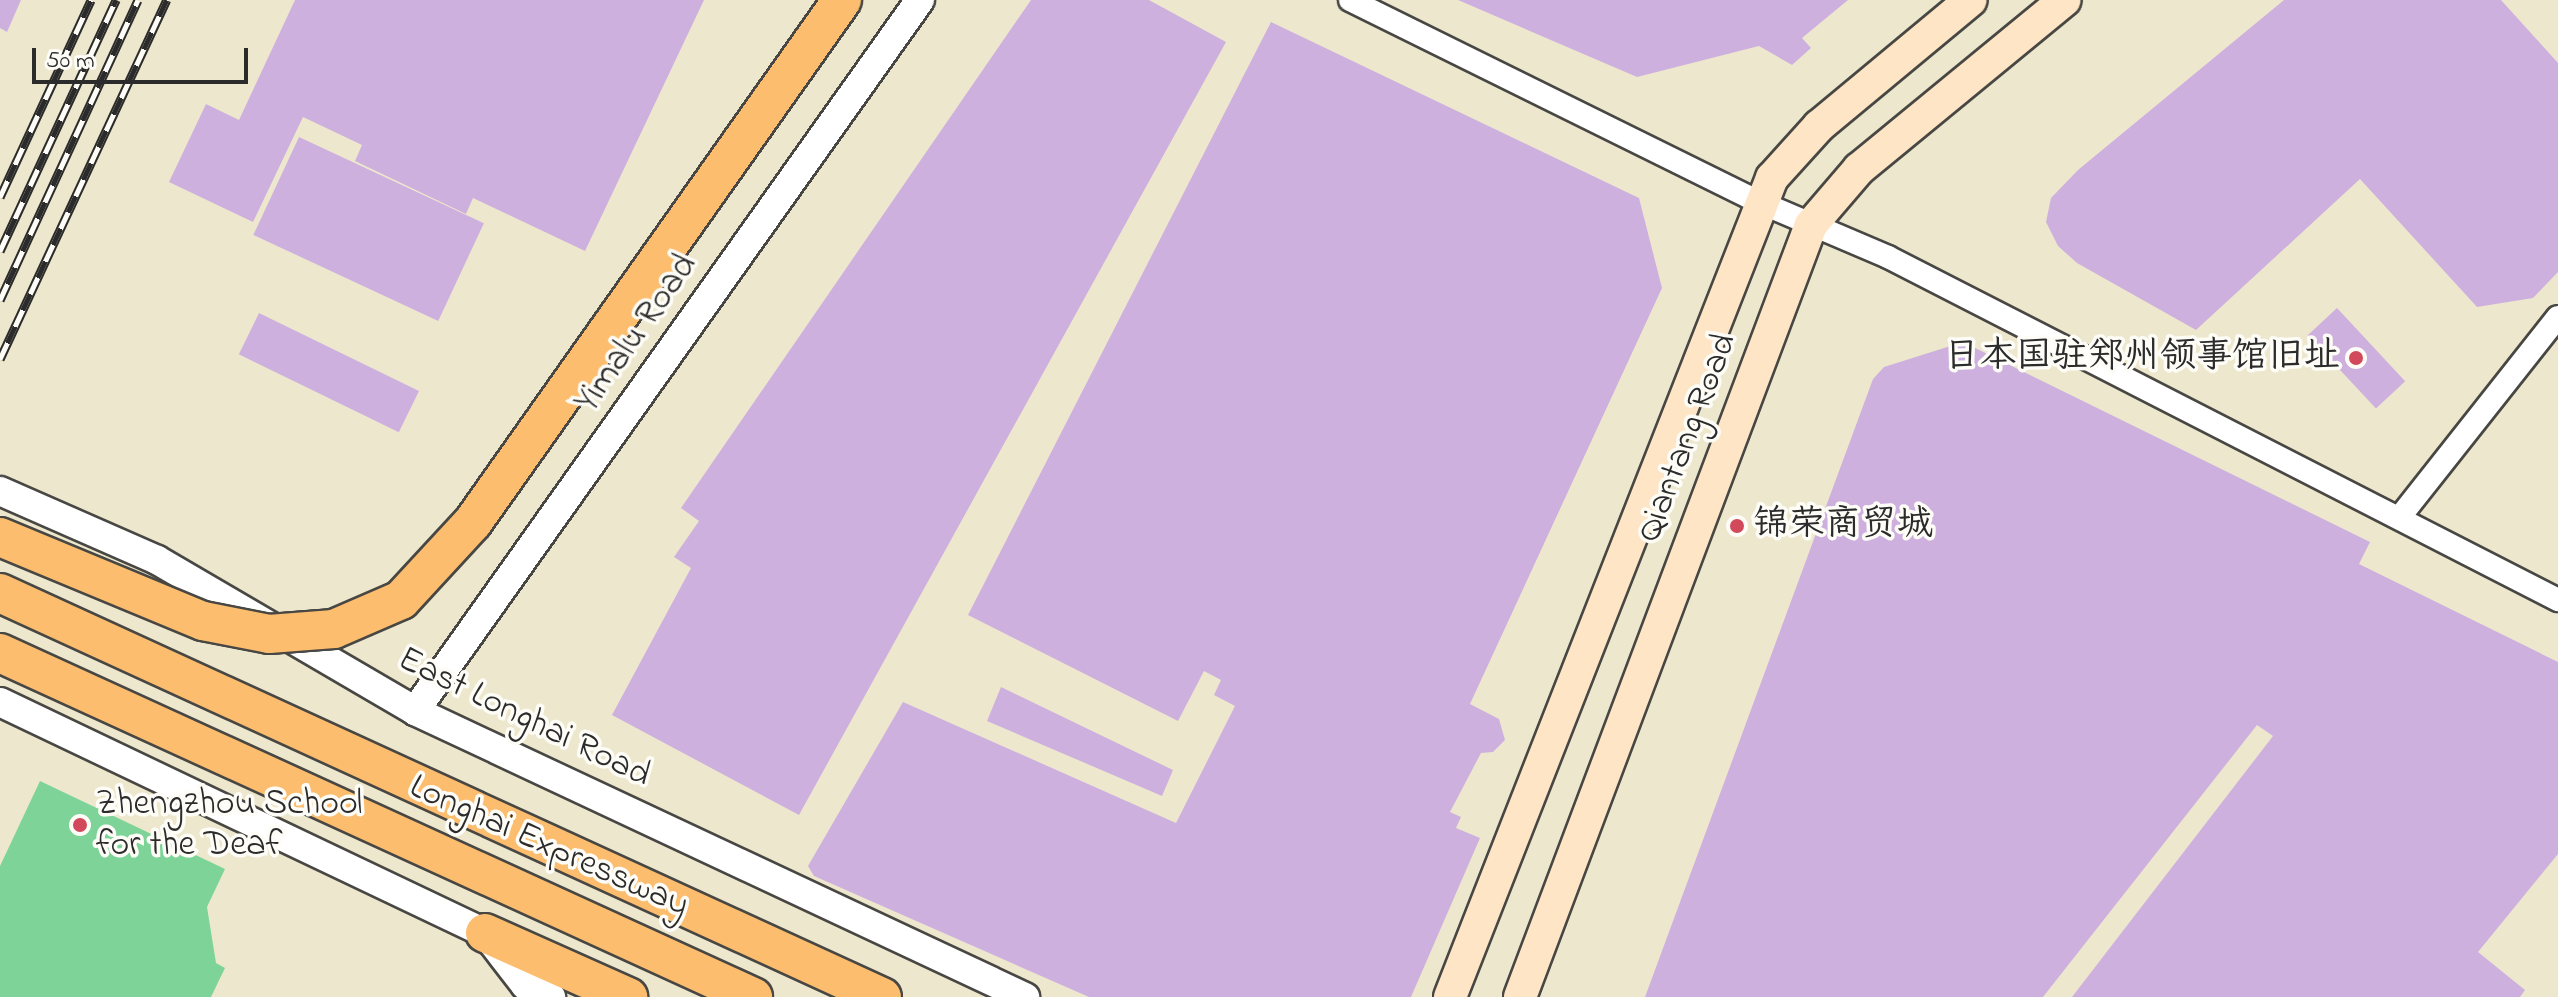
<!DOCTYPE html>
<html>
<head>
<meta charset="utf-8">
<style>
  body { margin:0 }
  #map { position:relative; width:2558px; height:997px; overflow:hidden; background:#ede8cd; font-family:"Indie Flower","LXGW WenKai TC",sans-serif }
  div>[style] { position:absolute }
  .green>* { inset:0; background:#7ed498 }
  .building>* { inset:0; background:#ceb0df; transform-origin:0 0 }
  .roads { filter:drop-shadow(2px 0 #484743) drop-shadow(-2px 0 #484743) drop-shadow(0 2px #484743) drop-shadow(0 -2px #484743) }
  .minor>* { height:22px; margin:-11px; padding:0 11px; transform-origin:11px; border-radius:11px; background:#fff }
  .tertiary>* { height:28px; margin:-14px; padding:0 14px; transform-origin:14px; border-radius:14px; background:#fff }
  .secondary>* { height:32px; margin:-16px; padding:0 16px; transform-origin:16px; border-radius:16px; background:#fee5c5 }
  .trunk>* { height:38px; margin:-19px; padding:0 19px; transform-origin:19px; border-radius:19px; background:#fcbd6f }
  .rail>* { height:9px; margin-top:-4.5px; transform-origin:0; background:repeating-linear-gradient(90deg,#fdfcf7 0 18px,#2b2b2b 0 36px); box-sizing:border-box; border-block:2px solid #2b2b2b }
  .bridges { filter:drop-shadow(2px 0 #484743) drop-shadow(-2px 0 #484743) drop-shadow(0 2px #484743) drop-shadow(0 -2px #484743) }
  .trunk-bridge>* { height:38px; margin:-19px; padding:0 19px; transform-origin:19px; border-radius:19px; background:#fcbd6f }
  .dots>* { width:22px; height:22px; translate:-50% -50%; box-sizing:border-box; border:4px solid #fdfcf7; border-radius:50% }
  span { translate:-50% -50%; white-space:nowrap; text-align:center; line-height:1.15; -webkit-text-stroke:7px #fdfcf7; paint-order:stroke }
  .street-label { font-size:36px; color:#2b2b2b }
  .poi-label { font-size:36px; color:#2b2b2b }
  .right { translate:-100% -50%; text-align:right }
  .left { translate:0 -50%; text-align:left }
  .scale { position:absolute; left:32px; top:48px; width:216px; height:36px; box-sizing:border-box; border:4px solid #2b2b2b; border-top:0; padding-left:10px; font-size:24px; line-height:28px; white-space:nowrap; color:#2b2b2b; -webkit-text-stroke:6px #fdfcf7; paint-order:stroke }
</style>
</head>
<body>
<div id="map">
  <div class="green">
    <i style="clip-path:polygon(40px 781px,225px 869px,207px 907px,216px 963px,225px 968px,211px 997px,0 997px,0 866px)"></i>
  </div>
  <div class="building">
    <i style="clip-path:polygon(0 0,21px 0,7px 32px,0 28px)"></i>
    <i style="clip-path:polygon(295px 0,704px 0,585px 251px,473px 198px,466px 214px,355px 161px,362px 145px,303px 117px,253px 222px,169px 182px,206px 104px,239px 120px)"></i>
    <i style="clip-path:polygon(1031px 0,1149px 0,1226px 42px,799px 815px,612px 715px,691px 568px,674px 557px,699px 521px,681px 508px)"></i>
    <i style="clip-path:polygon(1458px 0,1848px 0,1802px 38px,1811px 48px,1792px 65px,1759px 46px,1637px 77px)"></i>
    <i style="clip-path:polygon(2284px 0,2501px 0,2558px 63px,2558px 272px,2533px 298px,2477px 307px,2360px 179px,2196px 330px,2077px 263px,2058px 246px,2046px 222px,2051px 198px,2078px 170px)"></i>
    <i style="clip-path:polygon(1271px 22px,1639px 198px,1662px 288px,1470px 704px,1499px 719px,1505px 740px,1493px 752px,1481px 753px,1450px 812px,1461px 817px,1456px 828px,1480px 838px,1411px 997px,1089px 997px,814px 876px,808px 866px,903px 702px,1176px 823px,1235px 706px,1214px 695px,1221px 680px,1204px 671px,1178px 721px,968px 615px)"></i>
    <i style="left:299px;top:137px;width:204px;height:108px;rotate:25deg"></i>
    <i style="left:2337px;top:308px;width:100px;height:40px;rotate:47deg"></i>
    <i style="left:259px;top:313px;width:178px;height:46px;rotate:26deg"></i>
    <i style="clip-path:polygon(1963px 342px,2370px 542px,2359px 564px,2558px 662px,2558px 854px,2478px 952px,2525px 990px,2520px 997px,2072px 997px,2273px 736px,2257px 725px,2043px 997px,1645px 997px,1873px 379px,1884px 367px)"></i>
    <i style="clip-path:polygon(1001px 687px,1173px 770px,1162px 796px,987px 721px)"></i>
  </div>
  <div class="roads">
    <div class="minor">
      <i style="left:1350px;top:0;width:456px;rotate:26.3deg"></i>
      <i style="left:1759px;top:202px;width:140px;rotate:23.1deg"></i>
      <i style="left:1888px;top:257px;width:753px;rotate:27.11deg"></i>
      <i style="left:2399px;top:518px;width:256px;rotate:-51.7deg"></i>
    </div>
    <div class="tertiary">
      <i style="left:0;top:491px;width:171px;rotate:23.7deg"></i>
      <i style="left:157px;top:560px;width:299px;rotate:30.3deg"></i>
      <i style="left:415px;top:711px;width:674px;rotate:25.12deg"></i>
      <i style="left:0;top:702px;width:537px;rotate:25.47deg"></i>
      <i style="left:485px;top:933px;width:66px;rotate:52.4deg"></i>
      <i style="left:525px;top:985px;width:29px;rotate:25deg"></i>
      <i style="left:415px;top:711px;width:872px;rotate:-54.62deg"></i>
    </div>
    <div class="secondary">
      <i style="left:1450px;top:997px;width:880px;rotate:-68.54deg"></i>
      <i style="left:1772px;top:178px;width:70px;rotate:-47.9deg"></i>
      <i style="left:1819px;top:126px;width:197px;rotate:-39.7deg"></i>
      <i style="left:1520px;top:997px;width:825px;rotate:-69.35deg"></i>
      <i style="left:1811px;top:225px;width:74px;rotate:-49.4deg"></i>
      <i style="left:1859px;top:169px;width:266px;rotate:-39.4deg"></i>
    </div>
    <div class="trunk">
      <i style="left:0;top:593px;width:970px;rotate:24.61deg"></i>
      <i style="left:0;top:653px;width:828px;rotate:24.55deg"></i>
      <i style="left:485px;top:933px;width:157px;rotate:24.1deg"></i>
    </div>
  </div>
  <div class="rail">
    <i style="left:0;top:197px;width:217px;rotate:-65.2deg"></i>
    <i style="left:0;top:251px;width:277px;rotate:-65.2deg"></i>
    <i style="left:0;top:300px;width:330px;rotate:-65.3deg"></i>
    <i style="left:0;top:359px;width:396px;rotate:-65.1deg"></i>
  </div>
  <div class="bridges">
    <div class="trunk-bridge">
      <i style="left:0;top:537px;width:220px;rotate:22.5deg"></i>
      <i style="left:203px;top:621px;width:67px;rotate:11.1deg"></i>
      <i style="left:269px;top:634px;width:65px;rotate:-4.4deg"></i>
      <i style="left:334px;top:629px;width:73px;rotate:-23.4deg"></i>
      <i style="left:401px;top:600px;width:106px;rotate:-47.3deg"></i>
      <i style="left:473px;top:522px;width:639px;rotate:-54.74deg"></i>
    </div>
  </div>
  <div class="dots">
    <i style="left:2356px;top:358px;background:#d1495b"></i>
    <i style="left:1737px;top:526px;background:#d1495b"></i>
    <i style="left:80px;top:825px;background:#d1495b"></i>
  </div>
  <div class="street-label">
    <span style="left:637px;top:334px;rotate:-55deg">Yimalu Road</span>
    <span style="left:1688px;top:438px;rotate:-69deg">Qiantang Road</span>
    <span style="left:524px;top:718px;rotate:26deg">East Longhai Road</span>
    <span style="left:549px;top:847px;rotate:24deg">Longhai Expressway</span>
  </div>
  <div class="poi-label">
    <span class="right" style="left:2340px;top:358px">日本国驻郑州领事馆旧址</span>
    <span class="left" style="left:1753px;top:526px">锦荣商贸城</span>
    <span class="left" style="left:96px;top:825px">Zhengzhou School<br>for the Deaf</span>
  </div>
  <div class="scale">50 m</div>
</div>
</body>
</html>
